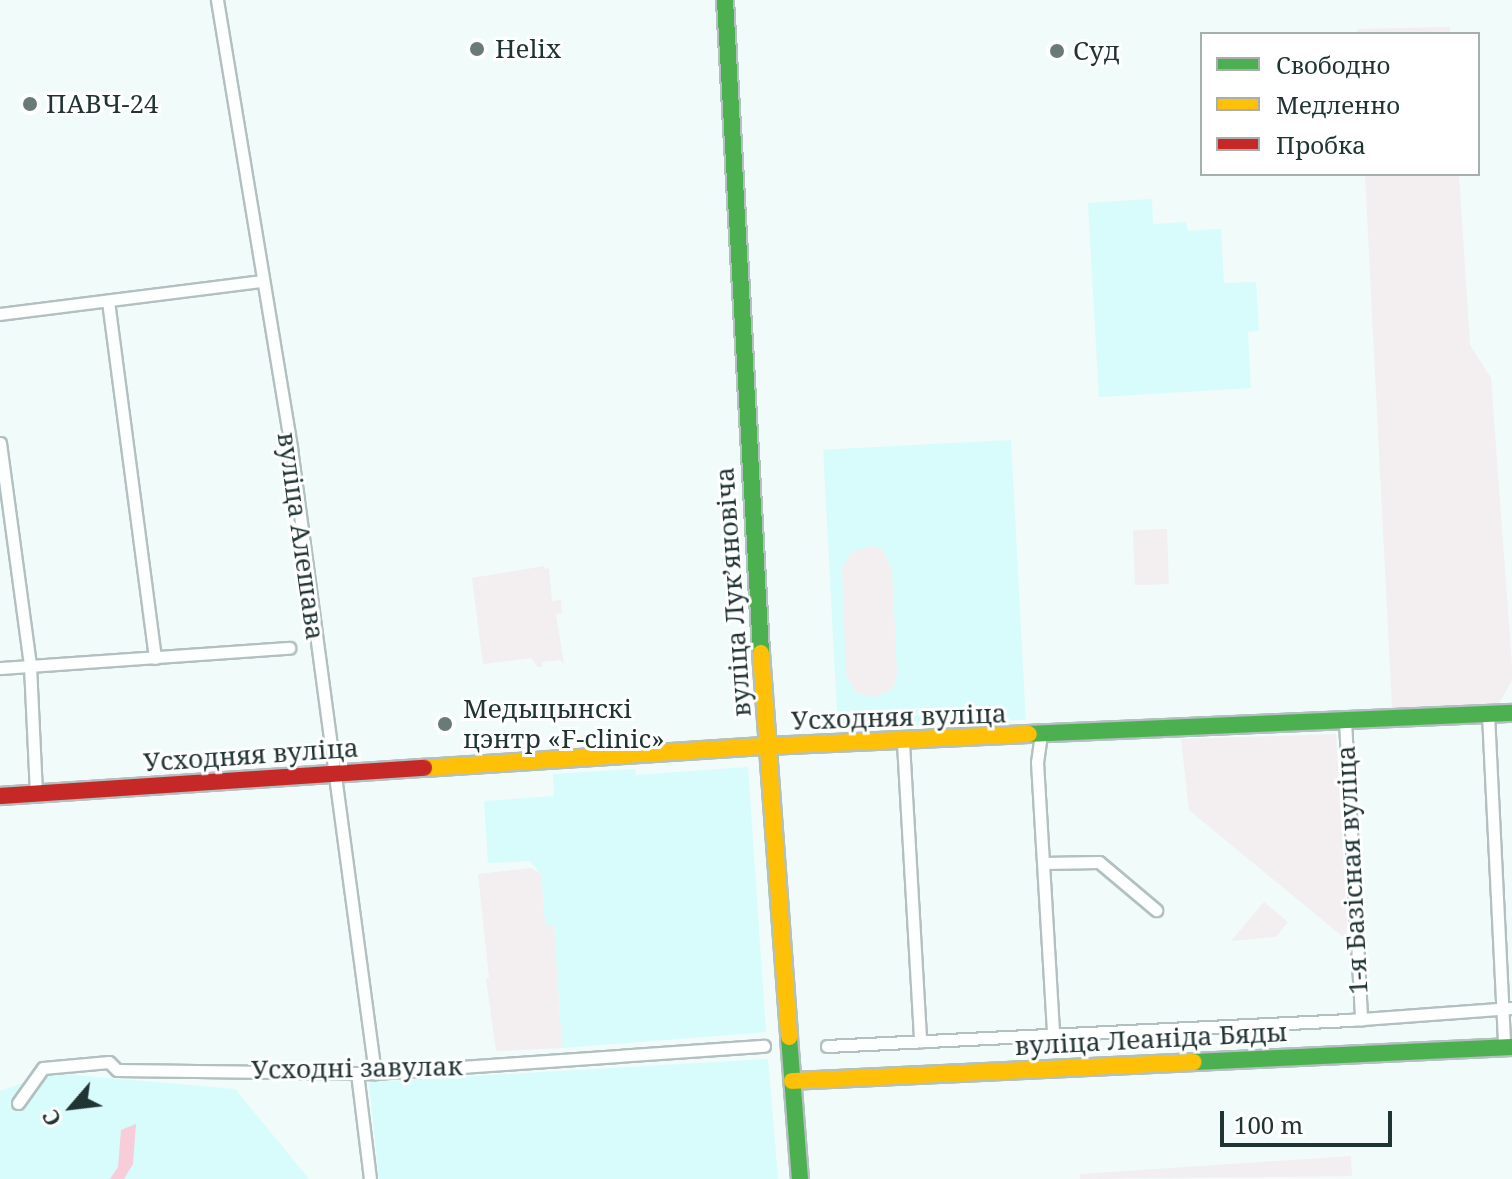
<!DOCTYPE html>
<html>
<head>
<meta charset="utf-8">
<style>
  body { margin:0 }
  #map { position:relative; width:1512px; height:1179px; overflow:hidden; background:#f0fbfa; font-family:"Noto Serif",serif }
  div>[style] { position:absolute }
  .built>* { inset:0; background:#d7fcfb; transform-origin:0 0 }
  .green>* { inset:0; background:#f3eef0; transform-origin:0 0 }
  .forest>* { inset:0; background:#f7cdd9 }
  .roads { filter:drop-shadow(2px 0 #b2c0bf) drop-shadow(-2px 0 #b2c0bf) drop-shadow(0 2px #b2c0bf) drop-shadow(0 -2px #b2c0bf) }
  .street>* { height:11px; margin:-5.5px; padding:0 5.5px; transform-origin:5.5px; border-radius:5.5px; background:#fdfefe }
  .fast>* { height:16px; margin:-8px; padding:0 8px; transform-origin:8px; border-radius:8px; background:#4caf50 }
  .slow>* { height:16px; margin:-8px; padding:0 8px; transform-origin:8px; border-radius:8px; background:#ffc107 }
  .jam>* { height:16px; margin:-8px; padding:0 8px; transform-origin:8px; border-radius:8px; background:#c62828 }
  .dots>* { width:22px; height:22px; translate:-50% -50%; box-sizing:border-box; border:4px solid #fff; border-radius:50% }
  span { translate:-50% -50%; white-space:nowrap; text-align:center; line-height:1.15; -webkit-text-stroke:6px #fff; paint-order:stroke }
  .poi-label { font-size:26px; color:#213434 }
  .left { translate:0 -50%; text-align:left }
  .street-label { font-size:26px; color:#213434 }
  .legend { position:absolute; left:1200px; top:32px; width:280px; height:144px; box-sizing:border-box; background:#fff; border:2px solid #a6aeae; margin:0; padding:10px 14px; list-style:none; font-size:24px; color:#213434 }
  .legend li { display:flex; align-items:center; gap:16px; height:40px }
  .legend b { width:40px; border:2px solid #a6aeae }
  .north { position:absolute; left:32px; top:1067px; width:80px; height:80px; -webkit-text-stroke:6px #fff; paint-order:stroke; rotate:242deg; font-size:22px; font-weight:700; line-height:32px; text-align:center; color:#213434 }
  .north::after { content:''; display:block; margin:auto; width:28px; height:36px; background:#213434; clip-path:polygon(50% 0,100% 100%,50% 72%,0 100%) }
  .scale { position:absolute; left:1220px; top:1111px; width:172px; height:36px; box-sizing:border-box; border:4px solid #213434; border-top:0; padding-left:10px; font-size:24px; line-height:28px; white-space:nowrap; color:#213434; -webkit-text-stroke:6px #fff; paint-order:stroke }
</style>
</head>
<body>
<div id="map">
  <div class="built">
    <i style="clip-path:polygon(1152px 199px,1153px 224px,1186px 222px,1188px 231px,1221px 229px,1224px 283px,1256px 282px,1259px 331px,1248px 332px,1251px 388px,1099px 397px,1088px 203px)"></i>
    <i style="left:1011px;top:440px;width:280px;height:188px;rotate:87deg"></i>
    <i style="clip-path:polygon(748px 767px,766px 1032px,562px 1048px,554px 925px,545px 925px,541px 874px,530px 861px,488px 863px,484px 801px,554px 796px,553px 774px,635px 769px,636px 775px)"></i>
    <i style="clip-path:polygon(768px 1059px,778px 1179px,379px 1179px,369px 1082px)"></i>
    <i style="clip-path:polygon(51px 1073px,235px 1089px,309px 1179px,0 1179px,0 1091px)"></i>
  </div>
  <div class="green">
    <i style="clip-path:polygon(1450px 27px,1450px 34px,1357px 34px,1357px 29px)"></i>
    <i style="clip-path:polygon(1365px 174px,1459px 174px,1470px 345px,1491px 378px,1512px 666px,1512px 680px,1499px 704px,1392px 709px)"></i>
    <i style="left:1167px;top:529px;width:55px;height:34px;rotate:88deg"></i>
    <i style="clip-path:polygon(871px 546px,882px 549px,892px 569px,897px 673px,893px 689px,875px 697px,856px 693px,846px 675px,842px 568px,852px 552px)"></i>
    <i style="clip-path:polygon(545px 566px,544px 569px,549px 568px,552px 601px,561px 600px,562px 613px,556px 614px,564px 664px,560px 660px,542px 662px,542px 667px,538px 667px,531px 658px,483px 664px,472px 578px)"></i>
    <i style="clip-path:polygon(1336px 734px,1348px 941px,1189px 810px,1181px 739px)"></i>
    <i style="clip-path:polygon(531px 868px,541px 874px,545px 925px,554px 925px,562px 1048px,496px 1051px,486px 978px,489px 978px,478px 874px)"></i>
    <i style="clip-path:polygon(1264px 902px,1288px 922px,1276px 937px,1231px 941px)"></i>
    <i style="clip-path:polygon(1351px 1156px,1352px 1176px,1080px 1179px,1080px 1174px)"></i>
  </div>
  <div class="forest">
    <i style="clip-path:polygon(136px 1124px,133px 1164px,124px 1179px,110px 1179px,118px 1167px,121px 1130px)"></i>
  </div>
  <div class="roads">
    <div class="street">
      <i style="left:217px;top:0;width:454px;rotate:80.6deg"></i>
      <i style="left:291px;top:448px;width:631px;rotate:82.35deg"></i>
      <i style="left:108px;top:301px;width:360px;rotate:82.5deg"></i>
      <i style="left:0;top:314px;width:263px;rotate:-7.2deg"></i>
      <i style="left:0;top:443px;width:225px;rotate:82.3deg"></i>
      <i style="left:30px;top:666px;width:127px;rotate:87.3deg"></i>
      <i style="left:0;top:668px;width:290px;rotate:-4deg"></i>
      <i style="left:1488px;top:714px;width:333px;rotate:87.2deg"></i>
      <i style="left:1345px;top:721px;width:299px;rotate:86.9deg"></i>
      <i style="left:1041px;top:734px;width:28px;rotate:98deg"></i>
      <i style="left:1037px;top:762px;width:272px;rotate:86.6deg"></i>
      <i style="left:903px;top:743px;width:299px;rotate:86.7deg"></i>
      <i style="left:1044px;top:863px;width:55px;rotate:-1deg"></i>
      <i style="left:1099px;top:862px;width:75px;rotate:40.1deg"></i>
      <i style="left:827px;top:1046px;width:523px;rotate:-2.85deg"></i>
      <i style="left:1349px;top:1020px;width:163px;rotate:-4.2deg"></i>
      <i style="left:357px;top:1073px;width:107px;rotate:83deg"></i>
      <i style="left:18px;top:1103px;width:43px;rotate:-54.5deg"></i>
      <i style="left:43px;top:1068px;width:66px;rotate:-5.2deg"></i>
      <i style="left:109px;top:1062px;width:11px;rotate:45deg"></i>
      <i style="left:117px;top:1070px;width:258px;rotate:0.7deg"></i>
      <i style="left:375px;top:1073px;width:390px;rotate:-4deg"></i>
    </div>
    <div class="fast">
      <i style="left:725px;top:0;width:654px;rotate:86.84deg"></i>
      <i style="left:1029px;top:734px;width:483px;rotate:-2.5deg"></i>
      <i style="left:789px;top:1037px;width:142px;rotate:85.6deg"></i>
      <i style="left:1194px;top:1062px;width:318px;rotate:-2.7deg"></i>
    </div>
    <div class="slow">
      <i style="left:761px;top:653px;width:385px;rotate:85.8deg"></i>
      <i style="left:424px;top:768px;width:344px;rotate:-3.7deg"></i>
      <i style="left:767px;top:746px;width:262px;rotate:-2.6deg"></i>
      <i style="left:792px;top:1081px;width:402px;rotate:-2.7deg"></i>
    </div>
    <div class="jam">
      <i style="left:0;top:796px;width:425px;rotate:-3.8deg"></i>
    </div>
  </div>
  <div class="dots">
    <i style="left:477px;top:49px;background:#697a79"></i>
    <i style="left:1057px;top:51px;background:#697a79"></i>
    <i style="left:30px;top:104px;background:#697a79"></i>
    <i style="left:445px;top:724px;background:#697a79"></i>
  </div>
  <div class="poi-label">
    <span class="left" style="left:495px;top:49px">Helix</span>
    <span class="left" style="left:1073px;top:51px">Суд</span>
    <span class="left" style="left:46px;top:104px">ПАВЧ-24</span>
    <span class="left" style="left:463px;top:724px">Медыцынскі<br>цэнтр «F-clinic»</span>
  </div>
  <div class="street-label">
    <span style="left:301px;top:536px;rotate:82deg">вуліца Алешава</span>
    <span style="left:733px;top:592px;rotate:-94deg">вуліца Лукʼяновіча</span>
    <span style="left:899px;top:717px;rotate:-2deg">Усходняя вуліца</span>
    <span style="left:251px;top:755px;rotate:-4deg">Усходняя вуліца</span>
    <span style="left:1352px;top:870px;rotate:-93deg">1-я Базісная вуліца</span>
    <span style="left:1151px;top:1039px;rotate:-3deg">вуліца Леаніда Бяды</span>
    <span style="left:357px;top:1068px;rotate:-1deg">Усходні завулак</span>
  </div>
  <ul class="legend">
  <li><b style="height:10px;background:#4caf50"></b>Свободно</li>
  <li><b style="height:10px;background:#ffc107"></b>Медленно</li>
  <li><b style="height:10px;background:#c62828"></b>Пробка</li>
  </ul>
  <div class="north">С</div>
  <div class="scale">100 m</div>
</div>
</body>
</html>
